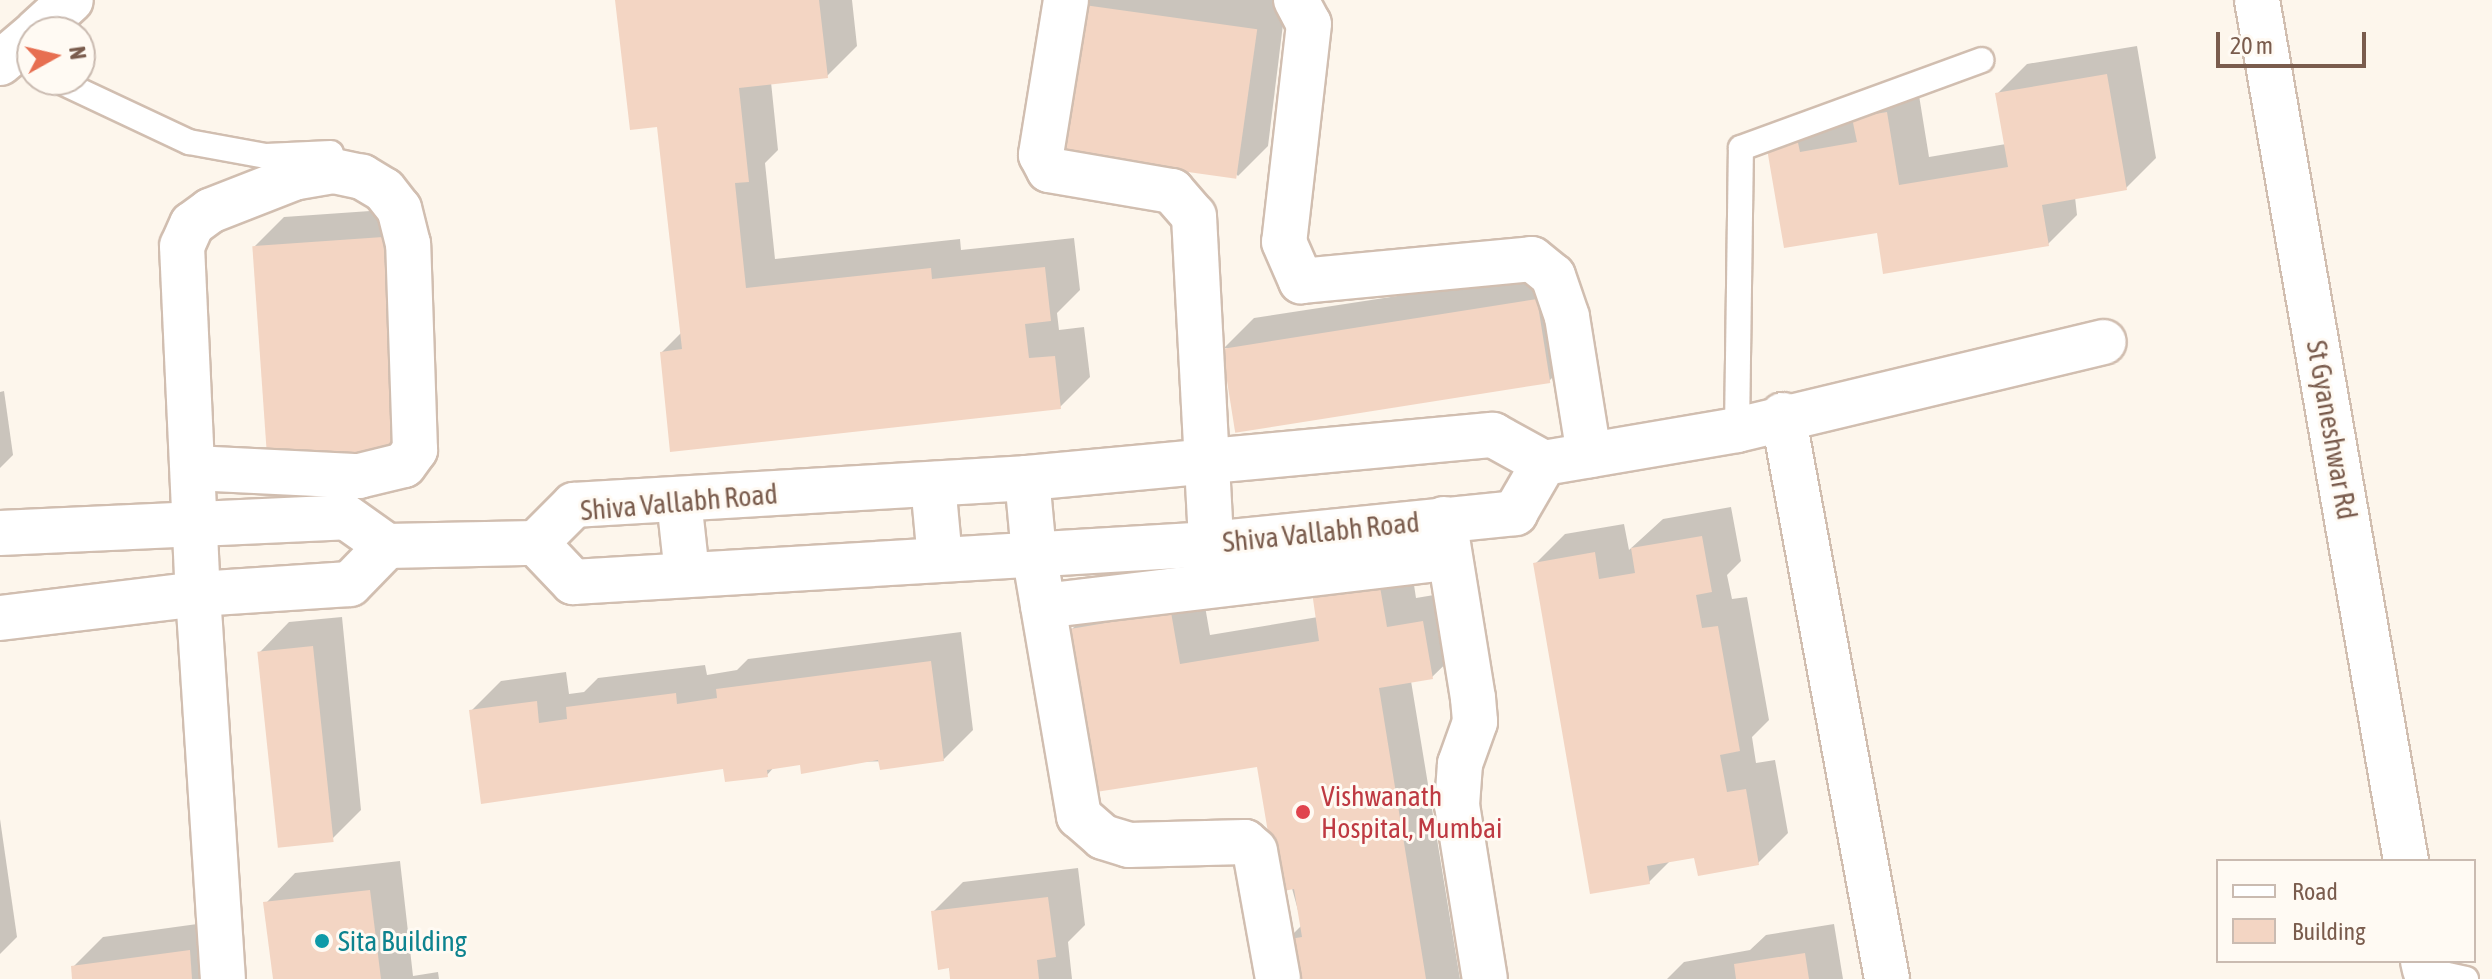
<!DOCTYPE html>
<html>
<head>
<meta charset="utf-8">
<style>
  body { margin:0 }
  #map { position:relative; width:2492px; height:979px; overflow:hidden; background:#fdf6ec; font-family:"Asap Condensed",sans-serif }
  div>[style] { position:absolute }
  .shadow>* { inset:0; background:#0003 }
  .building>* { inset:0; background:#f3d5c3; transform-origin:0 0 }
  .roads { filter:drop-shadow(2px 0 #d1beb0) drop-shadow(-2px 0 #d1beb0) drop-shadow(0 2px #d1beb0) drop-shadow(0 -2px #d1beb0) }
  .service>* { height:24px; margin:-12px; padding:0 12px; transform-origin:12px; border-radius:12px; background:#fff }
  .minor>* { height:44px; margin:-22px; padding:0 22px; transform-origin:22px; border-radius:22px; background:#fff }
  .dots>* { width:22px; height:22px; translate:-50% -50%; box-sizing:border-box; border:4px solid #fffaf3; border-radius:50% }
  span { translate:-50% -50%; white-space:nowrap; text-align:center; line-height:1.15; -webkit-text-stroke:6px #fffaf3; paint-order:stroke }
  .street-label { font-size:28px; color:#7a5c4d }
  .health-label { font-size:28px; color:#be3a42 }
  .left { translate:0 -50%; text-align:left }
  .culture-label { font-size:28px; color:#0d838f }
  .legend { position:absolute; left:2216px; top:859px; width:260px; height:104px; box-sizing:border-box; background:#fffaf3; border:2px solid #cabbb1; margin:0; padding:10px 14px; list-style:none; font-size:24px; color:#7a5c4d }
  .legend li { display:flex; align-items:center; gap:16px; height:40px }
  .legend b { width:40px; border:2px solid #cabbb1 }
  .north { position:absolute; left:16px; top:16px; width:80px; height:80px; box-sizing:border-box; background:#fffaf3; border:2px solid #cabbb1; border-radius:50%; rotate:82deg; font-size:22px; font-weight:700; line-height:32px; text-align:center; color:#7a5c4d }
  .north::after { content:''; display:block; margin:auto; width:28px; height:36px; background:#e76f51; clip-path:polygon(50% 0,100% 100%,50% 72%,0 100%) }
  .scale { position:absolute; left:2216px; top:32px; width:150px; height:36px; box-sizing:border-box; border:4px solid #7a5c4d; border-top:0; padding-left:10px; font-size:24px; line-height:28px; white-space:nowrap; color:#7a5c4d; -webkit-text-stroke:6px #fffaf3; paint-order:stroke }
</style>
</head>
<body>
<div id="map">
  <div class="shadow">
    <i style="clip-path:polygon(617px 0,852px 0,857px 46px,827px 76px,771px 82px,778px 150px,765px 163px,775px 259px,960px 239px,961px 250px,1074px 238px,1080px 290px,1057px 313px,1059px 330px,1084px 327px,1090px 377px,1060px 407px,662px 352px,682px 332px,659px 125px)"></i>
    <i style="clip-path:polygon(1083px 0,1286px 0,1268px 146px,1238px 176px,1079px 5px)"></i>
    <i style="clip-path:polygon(2137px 46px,2156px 158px,2126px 188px,2075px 197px,2077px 215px,2048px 244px,1878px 231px,1768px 144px,1798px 114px,1917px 83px,1929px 157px,2006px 144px,1997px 94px,2027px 64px)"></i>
    <i style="clip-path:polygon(413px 208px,426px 419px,254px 247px,284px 217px)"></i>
    <i style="clip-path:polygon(1567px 270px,1579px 351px,1549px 381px,1224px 348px,1254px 318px)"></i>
    <i style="clip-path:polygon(4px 391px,13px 455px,0 468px,0 392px)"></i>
    <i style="clip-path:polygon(1731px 507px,1741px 561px,1727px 575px,1732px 599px,1747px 597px,1769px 720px,1752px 737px,1756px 763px,1775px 760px,1788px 833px,1758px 863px,1696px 855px,1671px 860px,1649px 882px,1535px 564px,1565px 534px,1624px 524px,1629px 550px,1663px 519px)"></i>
    <i style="clip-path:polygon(1409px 552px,1416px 598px,1452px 592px,1462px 648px,1432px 677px,1411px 681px,1460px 979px,1293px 979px,1286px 941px,1302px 925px,1258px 764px,1072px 629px,1102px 599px,1201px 583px,1210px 635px,1318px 617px)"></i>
    <i style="clip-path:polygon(342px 617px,361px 810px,331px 840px,260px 652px,289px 622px)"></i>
    <i style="clip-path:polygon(961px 632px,973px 730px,943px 760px,802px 763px,775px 766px,767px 775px,471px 711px,501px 681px,566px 672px,569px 694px,584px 692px,598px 678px,705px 665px,707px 675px,737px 670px,748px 659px)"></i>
    <i style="clip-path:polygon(0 819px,17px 937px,0 954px)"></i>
    <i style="clip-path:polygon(400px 861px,413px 976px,438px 972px,439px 979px,275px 979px,266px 903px,295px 873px)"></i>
    <i style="clip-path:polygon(1078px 868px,1085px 925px,1068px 942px,1072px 979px,952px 979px,933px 912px,963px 882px)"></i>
    <i style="clip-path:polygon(219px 921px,224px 979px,74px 979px,73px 967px,103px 937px)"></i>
    <i style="clip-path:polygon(1834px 924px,1843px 979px,1667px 979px,1684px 962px,1750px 950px,1766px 935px)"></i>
  </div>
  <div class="building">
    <i style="clip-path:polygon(615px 0,819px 0,828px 78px,739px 88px,749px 182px,735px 183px,746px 288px,931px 268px,932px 279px,1045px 267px,1051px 321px,1025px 324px,1029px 358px,1055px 356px,1061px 409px,670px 452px,660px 352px,682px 349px,657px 127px,630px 130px)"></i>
    <i style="left:1077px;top:4px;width:182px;height:151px;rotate:8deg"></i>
    <i style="clip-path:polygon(2107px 74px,2127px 190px,2042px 205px,2049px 246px,1883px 274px,1877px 233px,1784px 248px,1766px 143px,1797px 138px,1800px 152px,1857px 142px,1852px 118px,1887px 112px,1899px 185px,2008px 167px,1995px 93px)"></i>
    <i style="left:383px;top:237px;width:213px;height:131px;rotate:86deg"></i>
    <i style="left:1537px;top:299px;width:85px;height:319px;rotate:81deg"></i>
    <i style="clip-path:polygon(1702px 536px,1712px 592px,1696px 595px,1702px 628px,1718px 626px,1740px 751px,1720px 755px,1727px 792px,1746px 789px,1759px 865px,1698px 876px,1694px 858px,1647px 866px,1650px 884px,1590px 894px,1533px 563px,1595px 552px,1599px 579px,1635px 573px,1631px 548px)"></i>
    <i style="clip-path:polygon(1379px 581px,1387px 627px,1423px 621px,1433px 679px,1379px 688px,1426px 979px,1291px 979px,1284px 940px,1302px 937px,1294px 889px,1278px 892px,1257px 767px,1096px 792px,1070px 629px,1171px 612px,1180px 664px,1319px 641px,1312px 592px)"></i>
    <i style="left:313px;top:646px;width:197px;height:56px;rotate:84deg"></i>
    <i style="clip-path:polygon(931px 661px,944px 761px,880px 770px,878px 760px,801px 774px,800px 765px,767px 770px,768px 777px,725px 782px,723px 769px,481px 804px,469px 710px,537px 701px,539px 723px,567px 719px,566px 707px,676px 693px,677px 704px,717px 698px,716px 689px)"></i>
    <i style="clip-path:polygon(370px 890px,381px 979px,273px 979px,263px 902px)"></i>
    <i style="clip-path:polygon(1048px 897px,1056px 957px,1037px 960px,1039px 979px,950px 979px,949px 968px,938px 970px,931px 911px)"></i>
    <i style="clip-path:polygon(190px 950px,192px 979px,72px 979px,71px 966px)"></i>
    <i style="clip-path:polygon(1805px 953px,1809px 979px,1736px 979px,1734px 964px)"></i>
  </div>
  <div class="roads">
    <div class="service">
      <i style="left:57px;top:80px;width:146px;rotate:25.2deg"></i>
      <i style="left:189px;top:142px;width:78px;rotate:10.3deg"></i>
      <i style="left:266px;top:156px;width:65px;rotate:-2.6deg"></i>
      <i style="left:1737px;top:430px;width:282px;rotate:-89.2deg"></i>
      <i style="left:1741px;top:148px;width:256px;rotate:-20.1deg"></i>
      <i style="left:2425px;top:970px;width:42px;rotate:12.4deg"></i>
    </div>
    <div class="minor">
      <i style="left:1066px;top:0;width:157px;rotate:99.2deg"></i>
      <i style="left:1041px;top:155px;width:17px;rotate:62deg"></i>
      <i style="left:1049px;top:170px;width:125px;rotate:9.7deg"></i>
      <i style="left:1172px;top:191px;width:33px;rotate:49deg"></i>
      <i style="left:1194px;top:216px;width:328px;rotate:87deg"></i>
      <i style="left:1296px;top:0;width:27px;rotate:62deg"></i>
      <i style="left:1309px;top:24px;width:219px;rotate:96.5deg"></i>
      <i style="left:1284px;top:242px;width:43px;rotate:66.4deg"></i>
      <i style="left:1301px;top:281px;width:232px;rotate:-5.4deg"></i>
      <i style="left:1532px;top:259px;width:27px;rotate:39deg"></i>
      <i style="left:1553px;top:276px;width:43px;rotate:71.1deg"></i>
      <i style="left:1567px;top:317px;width:140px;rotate:80.9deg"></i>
      <i style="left:2257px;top:0;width:874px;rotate:80.18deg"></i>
      <i style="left:36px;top:32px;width:47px;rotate:-42.4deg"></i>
      <i style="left:0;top:63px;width:42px;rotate:-40.2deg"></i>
      <i style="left:1783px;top:415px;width:574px;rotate:79.55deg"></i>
      <i style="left:193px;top:468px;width:166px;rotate:2.8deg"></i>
      <i style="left:359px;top:476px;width:46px;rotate:-13.7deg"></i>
      <i style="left:404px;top:465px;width:19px;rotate:-54deg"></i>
      <i style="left:415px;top:450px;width:206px;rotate:-91.9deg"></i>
      <i style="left:408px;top:244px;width:36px;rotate:-104deg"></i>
      <i style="left:399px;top:209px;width:24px;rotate:-128deg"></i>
      <i style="left:384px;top:190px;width:26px;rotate:-149deg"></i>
      <i style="left:362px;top:177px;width:30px;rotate:-168deg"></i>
      <i style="left:333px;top:171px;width:40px;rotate:170deg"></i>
      <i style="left:294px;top:178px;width:90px;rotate:158.6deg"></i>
      <i style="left:210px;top:211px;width:22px;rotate:144deg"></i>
      <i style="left:192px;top:224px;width:24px;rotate:114deg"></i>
      <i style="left:182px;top:246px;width:348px;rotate:87.4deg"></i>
      <i style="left:198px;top:594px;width:386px;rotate:86.3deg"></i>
      <i style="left:1027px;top:478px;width:75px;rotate:84.7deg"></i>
      <i style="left:1034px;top:553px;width:267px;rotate:80.3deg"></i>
      <i style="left:1079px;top:816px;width:32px;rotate:41deg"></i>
      <i style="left:1103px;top:837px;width:27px;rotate:17deg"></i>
      <i style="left:1129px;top:845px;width:116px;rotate:-1.5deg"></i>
      <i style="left:1245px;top:842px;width:13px;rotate:42deg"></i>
      <i style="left:1255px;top:851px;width:130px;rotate:79.8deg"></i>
      <i style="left:933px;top:484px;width:75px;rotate:84.7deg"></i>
      <i style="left:679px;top:500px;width:74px;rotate:83.8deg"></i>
      <i style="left:1444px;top:519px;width:181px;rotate:80.8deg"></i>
      <i style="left:1473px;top:698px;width:24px;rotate:85deg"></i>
      <i style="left:1475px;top:722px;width:45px;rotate:109.7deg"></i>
      <i style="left:1460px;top:764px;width:41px;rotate:94.2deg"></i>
      <i style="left:1457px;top:805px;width:176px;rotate:80.9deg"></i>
      <i style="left:0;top:533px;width:346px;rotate:-2.6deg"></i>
      <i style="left:346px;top:517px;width:50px;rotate:35.3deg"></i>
      <i style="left:536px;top:543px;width:54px;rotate:-45deg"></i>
      <i style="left:574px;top:505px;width:454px;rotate:-3.4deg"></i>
      <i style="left:1027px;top:478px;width:468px;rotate:-5.3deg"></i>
      <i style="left:1493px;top:435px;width:58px;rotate:28.8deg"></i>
      <i style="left:1544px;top:463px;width:196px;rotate:-9.7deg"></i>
      <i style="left:1737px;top:430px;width:377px;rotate:-13.5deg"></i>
      <i style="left:536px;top:543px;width:54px;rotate:46.5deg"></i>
      <i style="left:573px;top:582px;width:639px;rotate:-3.41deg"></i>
      <i style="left:1211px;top:544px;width:306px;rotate:-5.8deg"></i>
      <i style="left:1515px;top:513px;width:58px;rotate:-59.9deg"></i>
      <i style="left:387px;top:546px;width:149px;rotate:-1.2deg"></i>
      <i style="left:1043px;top:606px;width:408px;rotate:-6.8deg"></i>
      <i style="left:0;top:618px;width:199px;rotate:-6.9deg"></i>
      <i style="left:198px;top:594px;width:152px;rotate:-3.8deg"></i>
      <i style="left:350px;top:584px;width:53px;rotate:-45.8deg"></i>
      <i style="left:2423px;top:961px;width:9px;rotate:77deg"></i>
    </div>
  </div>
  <div class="dots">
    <i style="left:1303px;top:812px;background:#e0444e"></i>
    <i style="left:322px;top:941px;background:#0f9aa8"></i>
  </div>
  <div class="street-label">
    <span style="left:2332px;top:430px;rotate:80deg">St Gyaneshwar Rd</span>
    <span style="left:679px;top:502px;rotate:-5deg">Shiva Vallabh Road</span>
    <span style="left:1321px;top:532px;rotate:-6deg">Shiva Vallabh Road</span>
  </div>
  <div class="health-label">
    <span class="left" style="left:1321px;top:812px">Vishwanath<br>Hospital, Mumbai</span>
  </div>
  <div class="culture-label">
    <span class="left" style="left:338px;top:941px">Sita Building</span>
  </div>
  <ul class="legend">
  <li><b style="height:10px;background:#fff"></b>Road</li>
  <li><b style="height:22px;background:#f3d5c3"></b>Building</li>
  </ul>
  <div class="north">N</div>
  <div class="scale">20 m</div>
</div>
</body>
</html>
